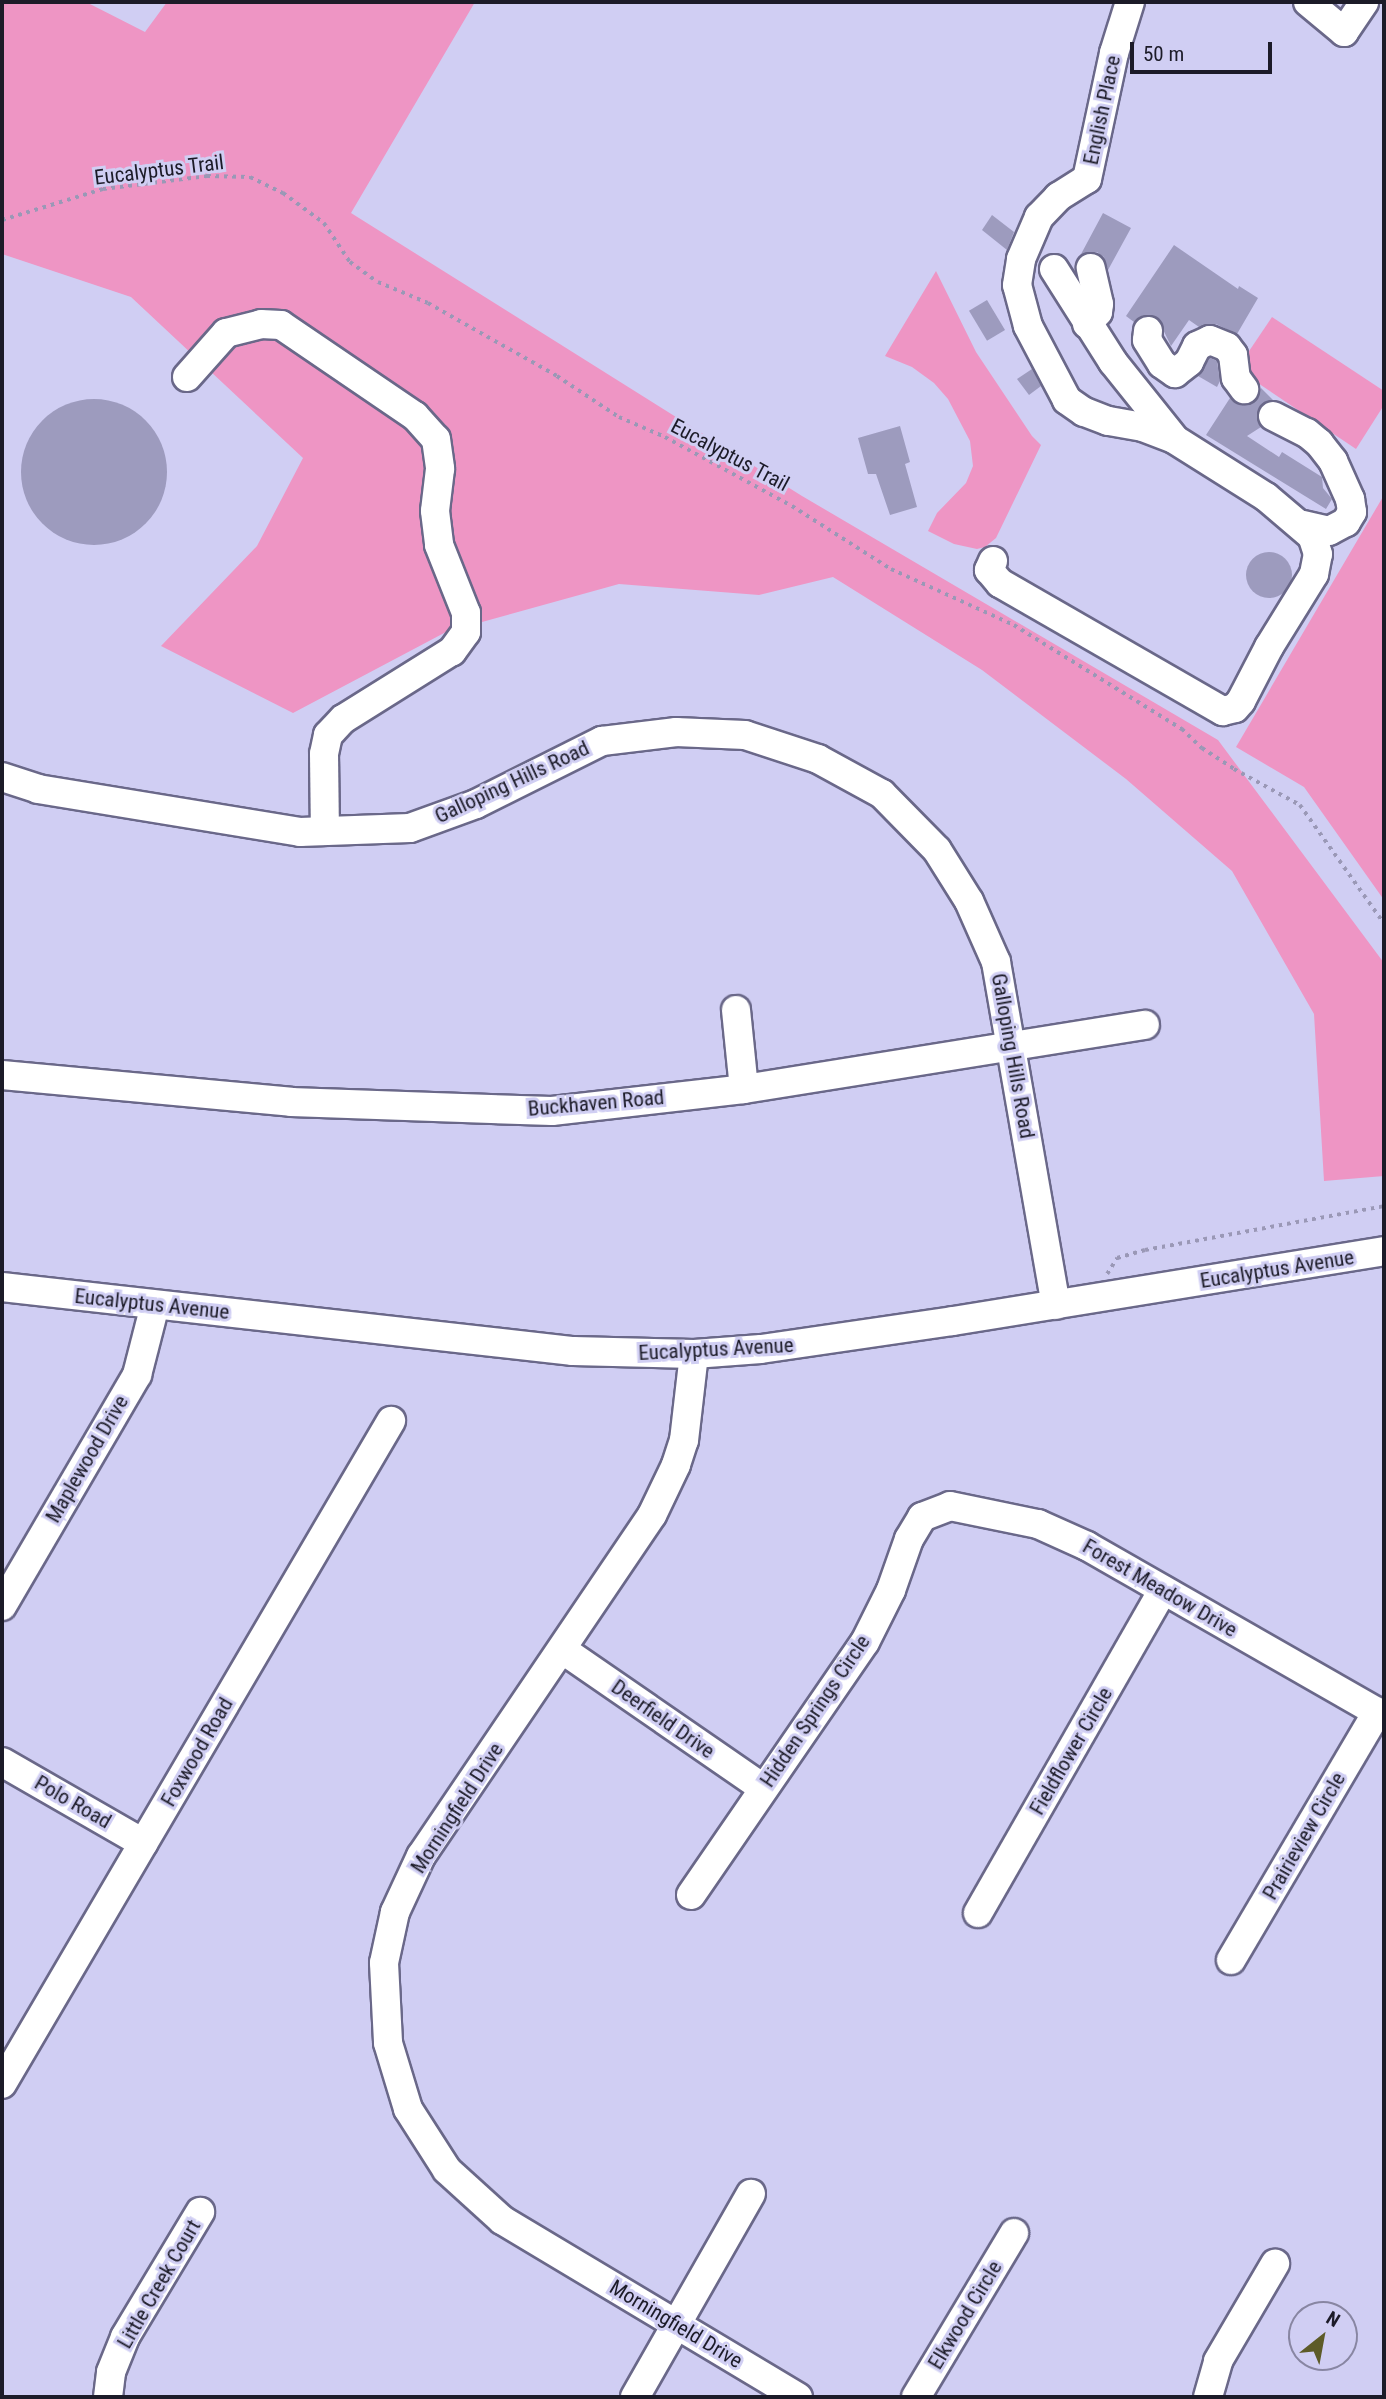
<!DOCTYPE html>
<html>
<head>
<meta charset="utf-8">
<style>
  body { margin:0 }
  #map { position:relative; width:1386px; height:2399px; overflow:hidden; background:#d0cef3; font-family:"Roboto Condensed",sans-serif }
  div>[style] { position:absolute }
  .green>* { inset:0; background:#ee95c4 }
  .building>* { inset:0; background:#9d9bbe; transform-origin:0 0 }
  .round { border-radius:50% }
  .path>* { height:3.5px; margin-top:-1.75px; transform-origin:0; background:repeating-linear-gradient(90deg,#9a98b6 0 3.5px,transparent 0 8.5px) }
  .roads { filter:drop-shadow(2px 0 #6a6889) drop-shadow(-2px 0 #6a6889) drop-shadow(0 2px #6a6889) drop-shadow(0 -2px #6a6889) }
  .minor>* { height:28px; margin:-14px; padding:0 14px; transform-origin:14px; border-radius:14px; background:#fff }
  span { translate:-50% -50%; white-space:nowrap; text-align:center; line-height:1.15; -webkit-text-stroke:6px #d0cef3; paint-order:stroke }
  .street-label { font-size:21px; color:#1c1b28 }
  .frame { position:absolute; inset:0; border:4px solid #1c1b28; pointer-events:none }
  .north { position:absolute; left:1288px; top:2301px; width:70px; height:70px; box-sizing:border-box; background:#d0cef3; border:2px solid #8886a2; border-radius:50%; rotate:31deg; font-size:19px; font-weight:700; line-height:28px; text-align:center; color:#1c1b28 }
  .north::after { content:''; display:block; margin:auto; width:24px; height:32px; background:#5d5b28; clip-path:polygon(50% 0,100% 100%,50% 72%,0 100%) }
  .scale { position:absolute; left:1130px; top:42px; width:142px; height:32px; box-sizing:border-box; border:4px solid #1c1b28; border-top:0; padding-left:9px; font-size:21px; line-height:24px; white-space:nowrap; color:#1c1b28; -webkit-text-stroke:5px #d0cef3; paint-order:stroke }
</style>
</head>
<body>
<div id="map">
  <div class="green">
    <i style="clip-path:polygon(2px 2px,86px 2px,145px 32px,167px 2px,475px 2px,351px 213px,802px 496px,1218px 740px,1384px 963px,1384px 1176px,1324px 1181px,1314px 1014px,1232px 871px,1126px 779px,982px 670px,833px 577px,759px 595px,619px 584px,446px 632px,293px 713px,161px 646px,257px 546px,303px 458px,131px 297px,2px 254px)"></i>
    <i style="clip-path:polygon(936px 271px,976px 352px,1032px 436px,1041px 445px,996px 538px,985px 547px,977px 549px,954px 544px,928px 531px,937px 513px,966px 483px,973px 466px,970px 441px,948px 399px,934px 383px,912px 367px,885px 356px)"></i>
    <i style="clip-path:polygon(1272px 317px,1384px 391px,1384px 405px,1356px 449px,1237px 369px)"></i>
    <i style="clip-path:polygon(1384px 495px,1384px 900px,1304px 787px,1236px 747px)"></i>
  </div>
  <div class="building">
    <i style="clip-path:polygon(1103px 213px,1131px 228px,1108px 270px,1104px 257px,1097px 252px,1088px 252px,1080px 256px)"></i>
    <i style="clip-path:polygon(992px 215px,1014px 232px,1007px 250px,982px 230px)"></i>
    <i style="clip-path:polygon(1174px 245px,1238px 289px,1239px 286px,1258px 298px,1237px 334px,1216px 324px,1199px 327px,1189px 320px,1171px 346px,1157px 317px,1142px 316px,1134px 322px,1126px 316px)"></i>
    <i style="left:987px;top:300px;width:35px;height:21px;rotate:59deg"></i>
    <i style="clip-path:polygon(1210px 358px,1217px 361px,1220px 381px,1217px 387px,1198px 376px)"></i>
    <i style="clip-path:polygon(1032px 369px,1041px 386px,1029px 395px,1017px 379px)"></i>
    <i style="clip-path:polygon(1261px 388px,1273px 400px,1259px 408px,1257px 418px,1261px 427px,1247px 436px,1279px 457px,1282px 452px,1322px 477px,1323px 488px,1332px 499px,1326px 509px,1206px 435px,1230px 398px,1237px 404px,1246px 405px,1254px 402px)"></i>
    <i class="round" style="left:21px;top:399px;width:146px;height:146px"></i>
    <i style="clip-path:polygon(900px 426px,910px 462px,905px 464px,917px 507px,890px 515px,876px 474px,868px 474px,858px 438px)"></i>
    <i class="round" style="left:1246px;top:552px;width:46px;height:46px"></i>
  </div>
  <div class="path">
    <i style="left:2px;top:220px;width:106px;rotate:-17.1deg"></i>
    <i style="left:103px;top:189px;width:105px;rotate:-7.1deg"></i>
    <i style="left:207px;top:176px;width:43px;rotate:1.3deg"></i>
    <i style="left:250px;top:177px;width:37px;rotate:26deg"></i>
    <i style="left:283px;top:193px;width:51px;rotate:36.2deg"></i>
    <i style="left:324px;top:223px;width:47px;rotate:56.3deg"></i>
    <i style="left:350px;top:262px;width:34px;rotate:36deg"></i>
    <i style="left:378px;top:282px;width:54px;rotate:22.8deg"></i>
    <i style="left:428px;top:303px;width:148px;rotate:29.5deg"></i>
    <i style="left:557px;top:376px;width:74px;rotate:33.5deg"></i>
    <i style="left:619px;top:417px;width:50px;rotate:23.5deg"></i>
    <i style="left:665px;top:437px;width:145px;rotate:28.5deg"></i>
    <i style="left:792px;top:506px;width:117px;rotate:32.5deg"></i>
    <i style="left:891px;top:569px;width:135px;rotate:24.5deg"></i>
    <i style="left:1014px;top:625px;width:198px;rotate:31.8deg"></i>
    <i style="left:1182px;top:729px;width:28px;rotate:44deg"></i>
    <i style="left:1202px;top:748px;width:38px;rotate:33deg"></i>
    <i style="left:1234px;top:769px;width:75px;rotate:28.6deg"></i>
    <i style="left:1300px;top:805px;width:145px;rotate:54.6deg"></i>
    <i style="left:1107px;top:1274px;width:19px;rotate:-58deg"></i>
    <i style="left:1117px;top:1258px;width:29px;rotate:-16deg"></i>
    <i style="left:1145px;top:1250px;width:243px;rotate:-10.4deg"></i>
  </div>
  <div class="roads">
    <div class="minor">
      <i style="left:1308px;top:2px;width:47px;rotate:39.8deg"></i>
      <i style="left:1344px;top:32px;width:36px;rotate:-56deg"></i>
      <i style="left:1054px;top:269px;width:110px;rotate:57.6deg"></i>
      <i style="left:1113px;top:362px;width:96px;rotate:51.3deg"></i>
      <i style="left:1087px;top:324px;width:16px;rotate:-47deg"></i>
      <i style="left:1098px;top:312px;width:8px;rotate:-83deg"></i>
      <i style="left:1099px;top:304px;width:37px;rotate:-103deg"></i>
      <i style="left:1148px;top:331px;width:9px;rotate:96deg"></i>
      <i style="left:1147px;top:340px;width:28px;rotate:58deg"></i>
      <i style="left:1162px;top:364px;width:16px;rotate:35deg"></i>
      <i style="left:1175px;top:373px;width:18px;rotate:-38deg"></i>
      <i style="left:1189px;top:362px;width:18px;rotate:-63deg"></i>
      <i style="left:1197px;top:346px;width:14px;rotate:-25deg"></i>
      <i style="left:1210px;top:340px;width:18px;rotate:22deg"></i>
      <i style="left:1227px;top:347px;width:10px;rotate:53deg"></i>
      <i style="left:1233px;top:355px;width:23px;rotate:83deg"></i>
      <i style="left:1236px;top:378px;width:14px;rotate:54deg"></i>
      <i style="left:187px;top:377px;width:59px;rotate:-48.4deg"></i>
      <i style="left:226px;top:333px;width:36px;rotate:-14deg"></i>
      <i style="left:261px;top:324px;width:20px;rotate:3deg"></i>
      <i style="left:281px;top:325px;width:162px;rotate:34.2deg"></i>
      <i style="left:415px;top:416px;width:31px;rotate:48deg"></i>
      <i style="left:436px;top:439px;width:30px;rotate:82deg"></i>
      <i style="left:440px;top:469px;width:42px;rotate:96.8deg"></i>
      <i style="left:435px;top:511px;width:34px;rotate:83deg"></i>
      <i style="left:439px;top:545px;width:73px;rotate:68.3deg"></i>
      <i style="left:466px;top:613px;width:19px;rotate:90deg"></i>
      <i style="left:466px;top:632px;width:24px;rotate:126deg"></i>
      <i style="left:452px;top:651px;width:128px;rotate:148deg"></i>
      <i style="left:343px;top:719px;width:22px;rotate:133deg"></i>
      <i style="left:328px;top:735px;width:19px;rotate:102deg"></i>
      <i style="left:324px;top:754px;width:77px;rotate:89.3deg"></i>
      <i style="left:1273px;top:416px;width:38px;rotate:27deg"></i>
      <i style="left:1307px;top:433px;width:16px;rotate:40deg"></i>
      <i style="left:1319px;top:443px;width:23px;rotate:52deg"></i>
      <i style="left:1333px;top:461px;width:42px;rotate:65.9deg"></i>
      <i style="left:1350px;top:499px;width:13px;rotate:81deg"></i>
      <i style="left:1352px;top:512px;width:12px;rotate:121deg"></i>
      <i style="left:1346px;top:522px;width:19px;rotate:152deg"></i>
      <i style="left:1329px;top:531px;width:28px;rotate:-167deg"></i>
      <i style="left:993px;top:561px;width:10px;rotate:114deg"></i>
      <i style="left:989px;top:570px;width:17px;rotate:50deg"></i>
      <i style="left:1000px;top:583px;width:257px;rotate:29.9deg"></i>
      <i style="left:1223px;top:711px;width:12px;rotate:-14deg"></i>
      <i style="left:1235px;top:708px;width:9px;rotate:-49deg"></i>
      <i style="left:1241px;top:701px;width:61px;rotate:-62.6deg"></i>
      <i style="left:1269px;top:647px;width:86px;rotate:-58.3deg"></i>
      <i style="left:1314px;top:574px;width:20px;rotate:-79deg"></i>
      <i style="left:1318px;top:554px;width:19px;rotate:-108deg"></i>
      <i style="left:1312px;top:536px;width:60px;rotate:-139.7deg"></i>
      <i style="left:1266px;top:497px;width:109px;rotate:-147.8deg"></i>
      <i style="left:1174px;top:439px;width:33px;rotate:-159deg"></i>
      <i style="left:1143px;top:427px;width:36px;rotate:-170deg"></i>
      <i style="left:1108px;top:421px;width:26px;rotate:-159deg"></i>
      <i style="left:1084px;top:412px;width:21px;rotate:-145deg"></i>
      <i style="left:1067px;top:400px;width:84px;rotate:-117.8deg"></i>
      <i style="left:1028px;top:326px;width:42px;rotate:-105deg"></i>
      <i style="left:1017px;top:285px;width:26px;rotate:-81deg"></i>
      <i style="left:1021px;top:259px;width:46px;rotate:-66.8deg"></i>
      <i style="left:1039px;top:217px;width:28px;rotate:-46deg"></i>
      <i style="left:1058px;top:197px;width:34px;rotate:-32deg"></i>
      <i style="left:1087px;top:179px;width:129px;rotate:-77.9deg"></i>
      <i style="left:1114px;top:53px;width:53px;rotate:-72.6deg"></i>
      <i style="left:2px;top:777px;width:38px;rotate:18deg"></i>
      <i style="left:38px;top:789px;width:266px;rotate:9.3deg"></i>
      <i style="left:300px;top:832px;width:110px;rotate:-2.1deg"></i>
      <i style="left:410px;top:828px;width:70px;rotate:-20deg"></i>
      <i style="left:476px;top:804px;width:141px;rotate:-26.6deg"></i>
      <i style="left:602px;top:741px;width:75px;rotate:-6.9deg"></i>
      <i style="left:676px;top:732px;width:69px;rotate:2.5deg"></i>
      <i style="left:745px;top:735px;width:77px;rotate:18.2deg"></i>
      <i style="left:818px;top:759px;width:73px;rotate:28.7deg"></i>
      <i style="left:882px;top:794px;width:78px;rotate:45.5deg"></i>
      <i style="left:937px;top:850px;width:60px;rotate:57.9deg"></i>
      <i style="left:969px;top:901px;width:67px;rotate:66.1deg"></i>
      <i style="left:996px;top:962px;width:348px;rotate:80.1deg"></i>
      <i style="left:736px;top:1010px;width:79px;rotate:84.2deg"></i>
      <i style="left:2px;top:1075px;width:290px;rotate:5.3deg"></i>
      <i style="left:291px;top:1102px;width:261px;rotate:2deg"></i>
      <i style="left:552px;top:1111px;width:193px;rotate:-6.5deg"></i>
      <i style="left:744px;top:1089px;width:406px;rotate:-9.1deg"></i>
      <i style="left:2px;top:1287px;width:575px;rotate:6.4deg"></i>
      <i style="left:573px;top:1351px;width:121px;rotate:1.4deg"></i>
      <i style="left:694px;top:1354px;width:67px;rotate:-4.3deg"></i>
      <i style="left:761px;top:1349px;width:194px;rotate:-8.3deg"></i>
      <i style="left:953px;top:1321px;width:437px;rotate:-9.2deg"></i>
      <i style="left:694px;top:1354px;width:87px;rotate:96.6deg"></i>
      <i style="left:684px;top:1440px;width:26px;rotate:108deg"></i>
      <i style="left:676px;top:1465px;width:55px;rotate:115.6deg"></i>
      <i style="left:652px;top:1515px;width:412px;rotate:124.1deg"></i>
      <i style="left:421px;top:1856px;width:62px;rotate:114.9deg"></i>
      <i style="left:395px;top:1912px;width:52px;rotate:102.2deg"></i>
      <i style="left:384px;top:1963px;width:80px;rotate:87.1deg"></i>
      <i style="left:388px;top:2043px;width:69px;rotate:73.1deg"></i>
      <i style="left:408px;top:2109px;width:72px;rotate:57.4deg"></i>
      <i style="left:447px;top:2170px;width:74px;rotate:42.3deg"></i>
      <i style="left:502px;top:2220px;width:345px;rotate:30.9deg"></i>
      <i style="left:2px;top:1606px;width:268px;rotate:-59.7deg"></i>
      <i style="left:137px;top:1375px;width:72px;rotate:-75.6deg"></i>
      <i style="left:563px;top:1650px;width:243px;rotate:34.6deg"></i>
      <i style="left:2px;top:1762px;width:163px;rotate:29.9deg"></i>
      <i style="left:691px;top:1895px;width:307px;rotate:-55.5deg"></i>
      <i style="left:865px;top:1642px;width:58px;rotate:-63.4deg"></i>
      <i style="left:891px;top:1590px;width:54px;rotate:-70.6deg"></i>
      <i style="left:909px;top:1539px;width:26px;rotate:-59deg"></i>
      <i style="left:922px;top:1517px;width:30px;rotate:-21deg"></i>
      <i style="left:950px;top:1506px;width:90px;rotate:11.6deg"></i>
      <i style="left:1038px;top:1524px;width:54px;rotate:24.2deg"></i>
      <i style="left:1087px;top:1546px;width:342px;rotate:29.8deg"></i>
      <i style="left:978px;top:1913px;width:372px;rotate:-60.2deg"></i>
      <i style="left:1231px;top:1960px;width:288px;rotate:-59.5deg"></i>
      <i style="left:2px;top:2084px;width:769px;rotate:-59.6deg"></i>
      <i style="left:108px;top:2397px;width:25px;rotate:-83deg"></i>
      <i style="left:111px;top:2372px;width:38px;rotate:-68deg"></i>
      <i style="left:125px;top:2337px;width:146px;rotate:-59deg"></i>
      <i style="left:635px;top:2397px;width:234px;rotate:-60.3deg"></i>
      <i style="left:916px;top:2397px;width:191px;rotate:-59.1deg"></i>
      <i style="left:1208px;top:2397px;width:37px;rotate:-74deg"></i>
      <i style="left:1218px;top:2361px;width:113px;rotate:-59.6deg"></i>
    </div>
  </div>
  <div class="street-label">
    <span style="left:1102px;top:110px;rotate:-78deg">English Place</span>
    <span style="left:159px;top:170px;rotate:-7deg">Eucalyptus Trail</span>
    <span style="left:730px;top:455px;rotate:28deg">Eucalyptus Trail</span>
    <span style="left:512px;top:782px;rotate:-25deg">Galloping Hills Road</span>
    <span style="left:1013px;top:1056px;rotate:80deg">Galloping Hills Road</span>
    <span style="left:596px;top:1103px;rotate:-5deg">Buckhaven Road</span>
    <span style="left:1277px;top:1269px;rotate:-9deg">Eucalyptus Avenue</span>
    <span style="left:152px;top:1304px;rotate:6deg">Eucalyptus Avenue</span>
    <span style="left:716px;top:1349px;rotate:-3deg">Eucalyptus Avenue</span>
    <span style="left:87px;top:1459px;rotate:-60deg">Maplewood Drive</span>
    <span style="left:1160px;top:1588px;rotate:30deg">Forest Meadow Drive</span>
    <span style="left:815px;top:1711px;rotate:-56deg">Hidden Springs Circle</span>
    <span style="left:663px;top:1719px;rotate:35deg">Deerfield Drive</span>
    <span style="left:1071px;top:1751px;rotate:-60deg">Fieldflower Circle</span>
    <span style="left:197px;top:1752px;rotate:-60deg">Foxwood Road</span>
    <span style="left:73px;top:1802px;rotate:30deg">Polo Road</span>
    <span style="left:457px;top:1808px;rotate:-57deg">Morningfield Drive</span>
    <span style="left:1304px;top:1836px;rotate:-60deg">Prairieview Circle</span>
    <span style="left:159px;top:2284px;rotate:-60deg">Little Creek Court</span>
    <span style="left:965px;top:2315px;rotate:-59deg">Elkwood Circle</span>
    <span style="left:676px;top:2324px;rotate:31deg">Morningfield Drive</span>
  </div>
  <div class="frame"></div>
  <div class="north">N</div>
  <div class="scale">50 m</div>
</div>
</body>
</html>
